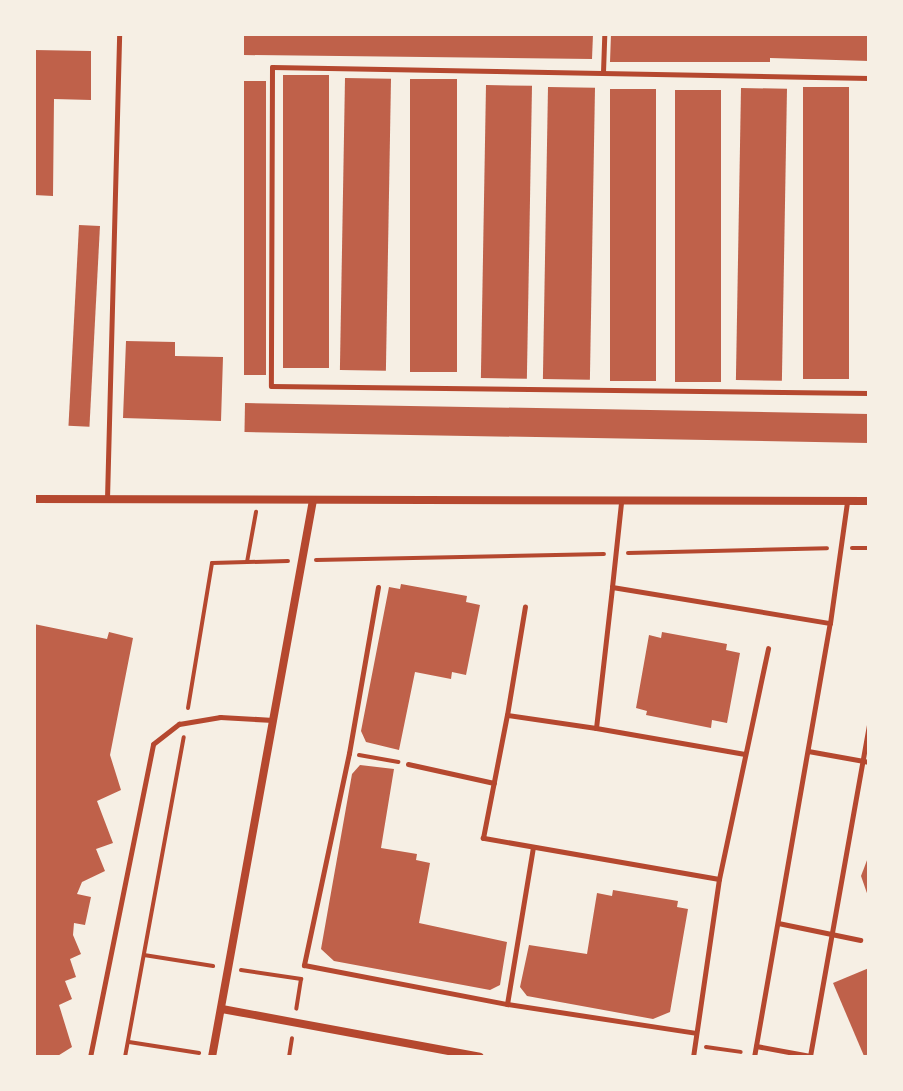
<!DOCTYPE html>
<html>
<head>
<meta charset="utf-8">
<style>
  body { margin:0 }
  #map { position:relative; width:903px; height:1091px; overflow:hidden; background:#f6efe4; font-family:"DM Sans",sans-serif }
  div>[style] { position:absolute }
  .building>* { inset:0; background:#bf614a; transform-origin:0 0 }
  .path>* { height:4px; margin:-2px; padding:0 2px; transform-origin:2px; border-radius:2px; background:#b5482f }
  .service>* { height:5px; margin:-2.5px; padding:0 2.5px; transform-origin:2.5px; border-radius:2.5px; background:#b5482f }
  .minor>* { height:8px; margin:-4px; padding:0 4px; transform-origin:4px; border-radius:4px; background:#b5482f }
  span { translate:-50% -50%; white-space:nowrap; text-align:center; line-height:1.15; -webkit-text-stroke:6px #f6efe4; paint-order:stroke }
  .frame { position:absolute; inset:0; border:36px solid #f6efe4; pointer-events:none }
</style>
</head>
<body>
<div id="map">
  <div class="building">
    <i style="clip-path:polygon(244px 34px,593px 34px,592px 59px,244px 55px)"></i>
    <i style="clip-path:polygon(611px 34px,869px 34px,869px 61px,770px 58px,770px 62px,610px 62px)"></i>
    <i style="clip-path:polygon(34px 50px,91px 51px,91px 100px,54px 99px,53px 196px,34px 195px)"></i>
    <i style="left:283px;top:75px;width:46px;height:293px"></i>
    <i style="left:345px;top:78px;width:46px;height:292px;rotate:1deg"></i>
    <i style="left:410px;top:79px;width:47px;height:293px"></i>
    <i style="left:244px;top:81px;width:22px;height:294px"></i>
    <i style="left:486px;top:85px;width:46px;height:293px;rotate:1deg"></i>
    <i style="left:548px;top:87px;width:47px;height:292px;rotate:1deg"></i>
    <i style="left:803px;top:87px;width:46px;height:292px"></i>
    <i style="left:741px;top:88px;width:46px;height:292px;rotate:1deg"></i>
    <i style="left:610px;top:89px;width:46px;height:292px"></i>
    <i style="left:675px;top:90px;width:46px;height:292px"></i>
    <i style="left:79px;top:225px;width:21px;height:201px;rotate:3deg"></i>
    <i style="clip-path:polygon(126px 341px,175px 342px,175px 356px,223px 357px,221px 421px,123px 418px)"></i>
    <i style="left:245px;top:403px;width:624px;height:29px;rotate:1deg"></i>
    <i style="clip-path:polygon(401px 584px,467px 596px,466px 602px,480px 605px,466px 675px,452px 672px,451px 679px,415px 672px,399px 750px,366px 742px,361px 731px,389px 587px,400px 589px)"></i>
    <i style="clip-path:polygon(34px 624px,107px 639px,109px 632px,133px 638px,110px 755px,121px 790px,97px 801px,113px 843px,96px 849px,105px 871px,82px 882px,77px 894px,91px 897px,85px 925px,74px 923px,73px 935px,81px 954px,70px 959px,76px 977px,65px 981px,72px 999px,59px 1005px,72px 1047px,56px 1057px,34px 1057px)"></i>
    <i style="clip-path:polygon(662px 632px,727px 644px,726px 650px,740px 653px,727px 723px,712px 720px,711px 728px,646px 715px,647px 711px,636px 708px,649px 635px,661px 638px)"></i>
    <i style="clip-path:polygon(360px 765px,394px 769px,381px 848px,417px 854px,416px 860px,430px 863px,419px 923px,507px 942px,500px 985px,490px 990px,334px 961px,321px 949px,352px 774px)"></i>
    <i style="clip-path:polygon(869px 855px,869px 899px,861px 876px)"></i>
    <i style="clip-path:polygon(613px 890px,678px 901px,677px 907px,688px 909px,670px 1012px,653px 1019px,527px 996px,520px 987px,529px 945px,587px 954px,597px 893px,612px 896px)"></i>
    <i style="clip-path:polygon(869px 968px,869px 1054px,864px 1056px,833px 983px)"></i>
  </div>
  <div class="path">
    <i style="left:852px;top:548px;width:17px"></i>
    <i style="left:628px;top:553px;width:199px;rotate:-1.4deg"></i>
    <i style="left:316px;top:560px;width:288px;rotate:-1.2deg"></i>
    <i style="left:247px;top:562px;width:51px;rotate:-79.8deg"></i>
    <i style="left:188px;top:708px;width:147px;rotate:-80.6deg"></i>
    <i style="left:212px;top:563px;width:76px;rotate:-1.5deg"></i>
    <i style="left:359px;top:755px;width:40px;rotate:10deg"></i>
    <i style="left:144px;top:955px;width:70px;rotate:9.1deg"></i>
    <i style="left:241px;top:970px;width:61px;rotate:8.5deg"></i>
    <i style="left:301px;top:979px;width:30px;rotate:99deg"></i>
    <i style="left:129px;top:1042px;width:71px;rotate:8.9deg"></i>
    <i style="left:706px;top:1047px;width:35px;rotate:8deg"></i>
    <i style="left:125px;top:1057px;width:325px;rotate:-79.6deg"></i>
    <i style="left:289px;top:1057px;width:19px;rotate:-81deg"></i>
  </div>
  <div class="service">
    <i style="left:603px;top:72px;width:38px;rotate:-88deg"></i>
    <i style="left:869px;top:78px;width:597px;rotate:-178.94deg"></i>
    <i style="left:272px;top:67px;width:319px;rotate:90.2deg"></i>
    <i style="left:271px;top:386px;width:598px;rotate:0.67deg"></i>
    <i style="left:107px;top:499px;width:465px;rotate:-88.5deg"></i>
    <i style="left:378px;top:587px;width:169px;rotate:99.9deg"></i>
    <i style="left:349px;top:753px;width:217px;rotate:102deg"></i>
    <i style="left:304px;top:965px;width:207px;rotate:10.9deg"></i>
    <i style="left:507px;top:1004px;width:191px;rotate:8.7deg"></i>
    <i style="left:612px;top:587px;width:84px;rotate:-83.9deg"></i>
    <i style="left:507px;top:715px;width:110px;rotate:-80.6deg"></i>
    <i style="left:596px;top:728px;width:151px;rotate:9.9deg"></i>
    <i style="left:808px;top:751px;width:62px;rotate:10.2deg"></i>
    <i style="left:408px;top:764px;width:88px;rotate:12.5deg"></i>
    <i style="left:719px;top:879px;width:236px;rotate:-78deg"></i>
    <i style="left:778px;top:923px;width:84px;rotate:11.7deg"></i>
    <i style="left:507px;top:1004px;width:159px;rotate:-80.6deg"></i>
    <i style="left:756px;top:1046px;width:55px;rotate:10.5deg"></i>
    <i style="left:810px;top:1056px;width:337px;rotate:-79.9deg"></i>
    <i style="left:90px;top:1057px;width:319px;rotate:-78.6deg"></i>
    <i style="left:153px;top:744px;width:33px;rotate:-38deg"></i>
    <i style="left:179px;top:724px;width:42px;rotate:-9.7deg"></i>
    <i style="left:220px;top:717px;width:53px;rotate:3.2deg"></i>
    <i style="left:693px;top:1057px;width:180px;rotate:-81.7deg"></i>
    <i style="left:719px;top:879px;width:240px;rotate:-170.1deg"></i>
    <i style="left:483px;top:838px;width:125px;rotate:-79deg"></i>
    <i style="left:507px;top:715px;width:90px;rotate:8.3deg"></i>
    <i style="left:596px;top:728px;width:142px;rotate:-83.5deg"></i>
    <i style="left:612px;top:587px;width:221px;rotate:9.4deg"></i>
    <i style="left:754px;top:1057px;width:441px;rotate:-80.1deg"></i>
    <i style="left:830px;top:623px;width:122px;rotate:-82deg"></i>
  </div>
  <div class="minor">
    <i style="left:34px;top:499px;width:835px;rotate:0.14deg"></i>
    <i style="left:222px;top:1009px;width:262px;rotate:10.5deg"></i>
    <i style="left:212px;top:1057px;width:566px;rotate:-79.72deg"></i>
  </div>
  <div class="frame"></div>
</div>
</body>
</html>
